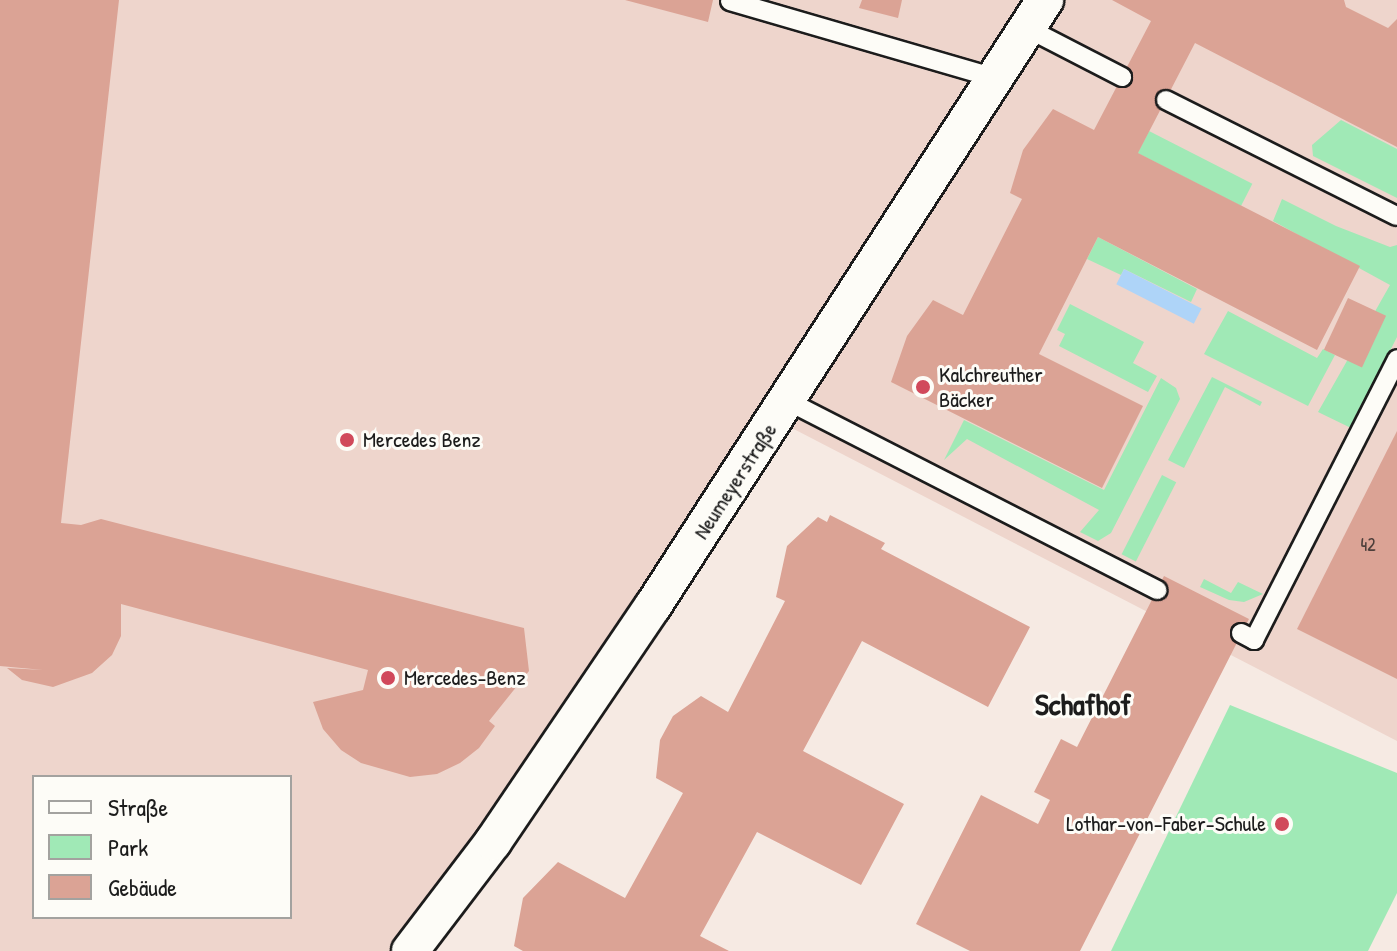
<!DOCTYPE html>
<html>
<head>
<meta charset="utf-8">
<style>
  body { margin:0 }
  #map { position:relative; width:1397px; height:951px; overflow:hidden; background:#f6eae3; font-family:"Patrick Hand",sans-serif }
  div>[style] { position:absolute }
  .built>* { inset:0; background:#eed5cc }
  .green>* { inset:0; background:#a0e9b6; transform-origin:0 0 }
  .water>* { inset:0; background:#aed4f8; transform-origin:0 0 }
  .building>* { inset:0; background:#dba395; transform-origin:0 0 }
  .roads { filter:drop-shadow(2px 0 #1c1c1c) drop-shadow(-2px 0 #1c1c1c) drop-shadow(0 2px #1c1c1c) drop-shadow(0 -2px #1c1c1c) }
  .service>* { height:18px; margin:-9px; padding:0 9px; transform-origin:9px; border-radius:9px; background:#fdfcf7 }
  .minor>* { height:36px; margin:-18px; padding:0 18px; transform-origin:18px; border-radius:18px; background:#fdfcf7 }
  .dots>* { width:22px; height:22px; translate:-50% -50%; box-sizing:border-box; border:4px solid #fdfcf7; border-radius:50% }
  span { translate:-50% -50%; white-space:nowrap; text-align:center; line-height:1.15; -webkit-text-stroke:6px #fdfcf7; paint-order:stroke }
  .number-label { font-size:18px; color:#4c3e3a }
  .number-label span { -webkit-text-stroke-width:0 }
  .poi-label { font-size:22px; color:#1c1c1c }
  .left { translate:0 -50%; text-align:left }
  .right { translate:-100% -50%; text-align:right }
  .street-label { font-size:22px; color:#1c1c1c }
  .district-label { font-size:30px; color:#1c1c1c; font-weight:700 }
  .legend { position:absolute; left:32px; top:775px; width:260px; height:144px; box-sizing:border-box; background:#fdfcf7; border:2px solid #a3a29f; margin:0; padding:10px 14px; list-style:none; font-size:24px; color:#1c1c1c }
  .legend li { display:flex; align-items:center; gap:16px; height:40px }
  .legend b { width:40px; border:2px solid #a3a29f }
</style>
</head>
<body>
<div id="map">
  <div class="built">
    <i style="clip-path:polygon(evenodd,0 0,1397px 0,1397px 741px,786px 425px,399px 951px,0 951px,0 0,34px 777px,290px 777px,290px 917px,34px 917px,34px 777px)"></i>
  </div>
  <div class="green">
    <i style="clip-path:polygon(1341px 120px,1397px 149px,1397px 198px,1313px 156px,1312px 145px)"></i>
    <i style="left:1149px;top:131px;width:116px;height:25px;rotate:27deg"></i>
    <i style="clip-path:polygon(1282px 199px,1336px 226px,1390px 247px,1397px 245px,1397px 337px,1351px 428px,1318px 412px,1390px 285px,1273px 221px)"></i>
    <i style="clip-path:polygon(1098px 237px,1197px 289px,1191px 302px,1124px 269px,1121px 275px,1087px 259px)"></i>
    <i style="clip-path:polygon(1070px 304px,1144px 342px,1133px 363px,1157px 376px,1148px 392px,1059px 346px,1065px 334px,1057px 330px)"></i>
    <i style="clip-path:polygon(1228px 311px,1317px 358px,1323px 349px,1335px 355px,1308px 406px,1204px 354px)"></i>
    <i style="clip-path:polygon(1212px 377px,1262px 402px,1260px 406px,1225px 387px,1184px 468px,1168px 460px)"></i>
    <i style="clip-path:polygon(1161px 378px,1176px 388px,1180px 399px,1111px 533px,1098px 541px,1080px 532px,1099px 510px,967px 439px,944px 460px,964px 420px,1104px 490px)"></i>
    <i style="left:1162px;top:475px;width:16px;height:89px;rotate:27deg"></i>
    <i style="clip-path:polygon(1204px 579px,1231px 593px,1238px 582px,1263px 594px,1244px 602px,1229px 600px,1200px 587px)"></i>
    <i style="clip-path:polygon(1230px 705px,1397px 773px,1397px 893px,1368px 951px,1111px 951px)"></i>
  </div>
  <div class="water">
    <i style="left:1124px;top:269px;width:87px;height:17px;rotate:27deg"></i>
  </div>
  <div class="building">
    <i style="clip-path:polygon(0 0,119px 0,61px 523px,81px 525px,101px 519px,524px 628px,529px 671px,489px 721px,495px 726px,479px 748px,460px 763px,437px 774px,410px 777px,361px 763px,341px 750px,323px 729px,313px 702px,363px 690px,368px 670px,121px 604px,121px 636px,112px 655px,92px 673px,53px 687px,22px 680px,7px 668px,43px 670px,0 666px)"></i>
    <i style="clip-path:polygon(625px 0,713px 0,708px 22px)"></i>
    <i style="clip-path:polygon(862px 0,902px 0,898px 18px,859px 8px)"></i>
    <i style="clip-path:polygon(1112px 0,1344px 0,1346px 7px,1388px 28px,1397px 19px,1397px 147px,1195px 43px,1138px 153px,1360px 266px,1317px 350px,1098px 237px,1039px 354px,1143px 406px,1102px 488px,891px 382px,907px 336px,933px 300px,963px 315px,1022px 199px,1010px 193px,1023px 150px,1053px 109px,1094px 130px,1151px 21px)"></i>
    <i style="left:1348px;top:298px;width:42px;height:57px;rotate:25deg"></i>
    <i style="clip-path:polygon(1397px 431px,1397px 679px,1297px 629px)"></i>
    <i style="clip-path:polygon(830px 515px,885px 543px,881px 549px,1030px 627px,988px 707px,862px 641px,803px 751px,904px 804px,861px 885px,757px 832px,700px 936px,729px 951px,523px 951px,514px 946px,523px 898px,558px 862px,625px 898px,683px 793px,656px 778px,660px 740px,673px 716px,701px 696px,728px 712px,785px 601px,776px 597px,787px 546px,818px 517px,827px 522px)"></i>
    <i style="clip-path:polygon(1164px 576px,1249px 619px,1080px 951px,970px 951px,916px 924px,981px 795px,1038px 824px,1050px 800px,1034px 792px,1061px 739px,1077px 747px)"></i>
  </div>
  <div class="roads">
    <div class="service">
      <i style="left:730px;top:1px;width:276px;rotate:16.2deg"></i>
      <i style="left:1027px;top:28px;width:107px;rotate:27.3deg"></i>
      <i style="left:1166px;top:100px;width:258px;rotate:26.7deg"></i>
      <i style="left:788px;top:401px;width:415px;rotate:27.1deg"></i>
      <i style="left:1241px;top:633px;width:15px;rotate:28deg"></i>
      <i style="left:1254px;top:640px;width:315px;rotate:-63deg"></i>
    </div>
    <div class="minor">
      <i style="left:410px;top:951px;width:137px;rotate:-52.7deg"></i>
      <i style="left:493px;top:842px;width:285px;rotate:-55.9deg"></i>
      <i style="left:653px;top:606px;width:722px;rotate:-57.1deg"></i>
    </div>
  </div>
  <div class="dots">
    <i style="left:923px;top:387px;background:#d1495b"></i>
    <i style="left:347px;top:440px;background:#d1495b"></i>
    <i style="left:388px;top:678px;background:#d1495b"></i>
    <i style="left:1282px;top:824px;background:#d1495b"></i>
  </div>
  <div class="number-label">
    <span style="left:1368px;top:545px">42</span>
  </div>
  <div class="poi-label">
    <span class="left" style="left:939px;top:387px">Kalchreuther<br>Bäcker</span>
    <span class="left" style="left:363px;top:440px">Mercedes Benz</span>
    <span class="left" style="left:404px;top:678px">Mercedes-Benz</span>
    <span class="right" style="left:1266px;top:824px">Lothar-von-Faber-Schule</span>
  </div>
  <div class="street-label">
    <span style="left:735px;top:481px;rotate:-57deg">Neumeyerstraße</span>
  </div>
  <div class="district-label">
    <span style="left:1083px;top:704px">Schafhof</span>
  </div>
  <ul class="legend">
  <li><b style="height:10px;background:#fdfcf7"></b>Straße</li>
  <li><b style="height:22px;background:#a0e9b6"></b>Park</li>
  <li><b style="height:22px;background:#dba395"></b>Gebäude</li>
  </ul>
</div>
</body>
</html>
